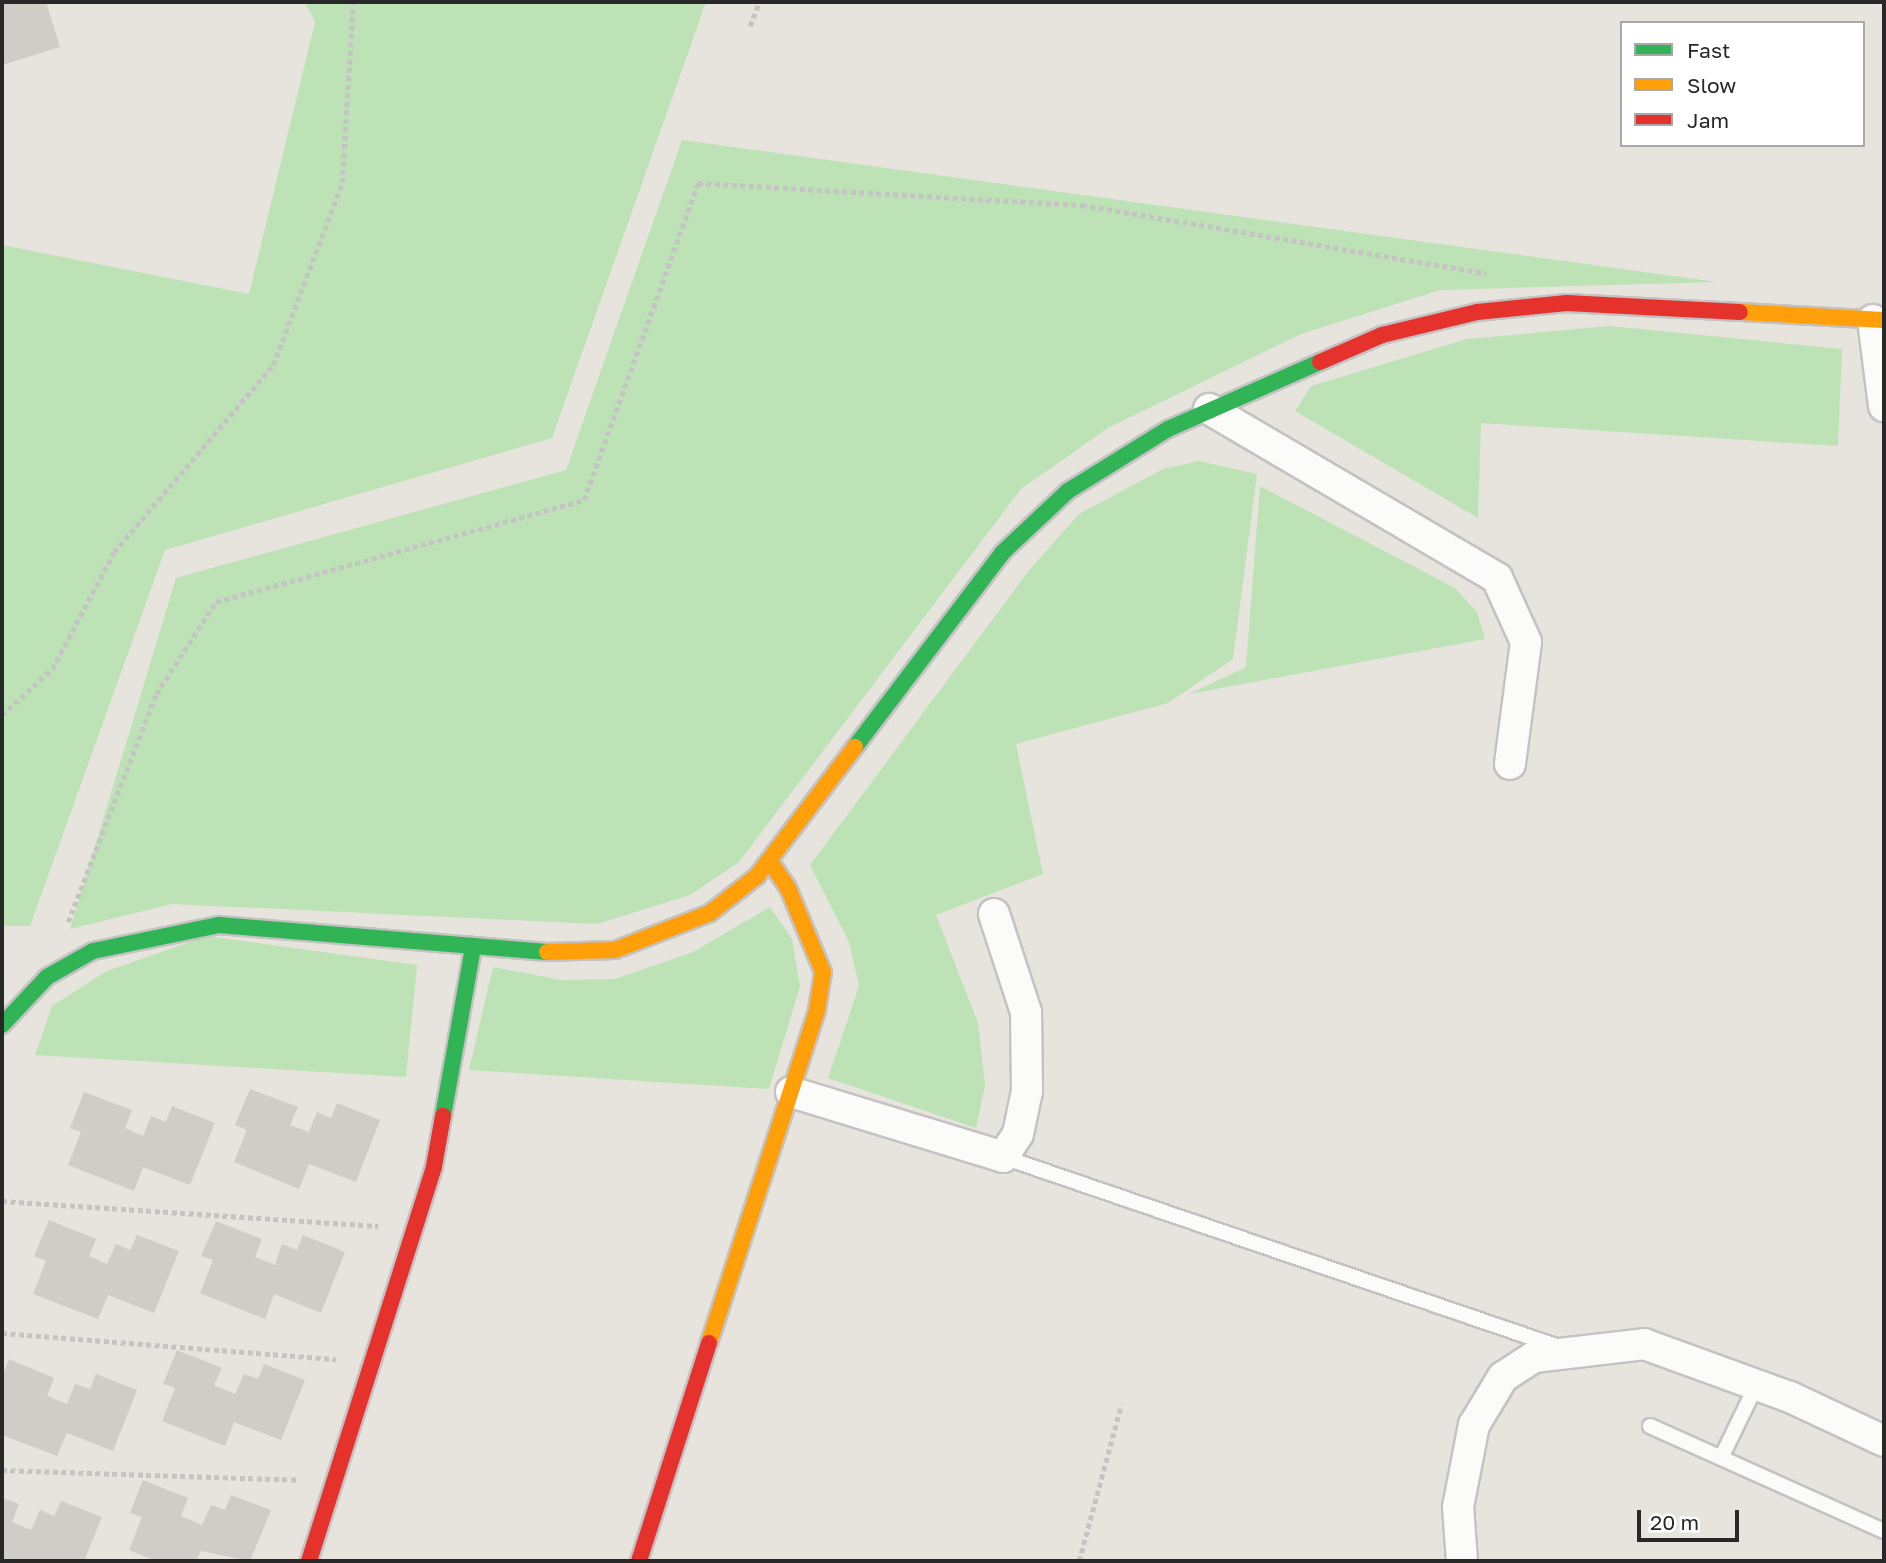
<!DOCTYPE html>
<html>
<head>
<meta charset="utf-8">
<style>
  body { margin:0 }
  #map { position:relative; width:1886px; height:1563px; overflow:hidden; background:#e6e4dd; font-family:"Golos Text",sans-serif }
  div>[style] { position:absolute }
  .green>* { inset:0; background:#bde2b5 }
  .building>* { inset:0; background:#cfcdc8 }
  .path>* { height:4.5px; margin-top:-2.25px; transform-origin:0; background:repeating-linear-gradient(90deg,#c4c4c3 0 5px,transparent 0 8.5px) }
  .roads { filter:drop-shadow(2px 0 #c4c2c3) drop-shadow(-2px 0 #c4c2c3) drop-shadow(0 2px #c4c2c3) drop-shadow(0 -2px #c4c2c3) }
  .lane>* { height:14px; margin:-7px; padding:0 7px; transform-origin:7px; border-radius:7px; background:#fbfbfa }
  .street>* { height:30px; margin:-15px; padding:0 15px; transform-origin:15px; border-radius:15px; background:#fbfbfa }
  .fast>* { height:16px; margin:-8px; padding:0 8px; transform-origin:8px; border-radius:8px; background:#30b455 }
  .slow>* { height:16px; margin:-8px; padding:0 8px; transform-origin:8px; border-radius:8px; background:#ff9f0a }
  .jam>* { height:16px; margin:-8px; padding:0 8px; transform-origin:8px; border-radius:8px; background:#e5322d }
  span { translate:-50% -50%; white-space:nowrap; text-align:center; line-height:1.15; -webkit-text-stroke:7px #fff; paint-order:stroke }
  .frame { position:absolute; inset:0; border:4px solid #282828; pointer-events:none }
  .legend { position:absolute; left:1620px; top:21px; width:245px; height:126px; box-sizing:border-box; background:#fff; border:2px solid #a9a9a9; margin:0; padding:9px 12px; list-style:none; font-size:21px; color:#282828 }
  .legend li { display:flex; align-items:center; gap:14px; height:35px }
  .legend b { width:35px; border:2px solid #a9a9a9 }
  .scale { position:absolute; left:1637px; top:1510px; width:102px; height:32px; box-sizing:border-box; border:4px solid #282828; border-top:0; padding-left:9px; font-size:21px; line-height:24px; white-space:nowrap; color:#282828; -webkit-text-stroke:5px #fff; paint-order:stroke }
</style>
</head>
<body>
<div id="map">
  <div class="green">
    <i style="clip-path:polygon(305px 2px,706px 2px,552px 438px,165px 550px,30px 926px,2px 926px,2px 245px,249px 294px,315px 22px)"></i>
    <i style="clip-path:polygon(682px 140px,1717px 282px,1440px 290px,1301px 334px,1108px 428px,1021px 489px,739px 862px,690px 895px,597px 924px,172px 904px,70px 929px,176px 578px,566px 470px)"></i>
    <i style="clip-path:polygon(1610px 326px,1842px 349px,1838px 446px,1481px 423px,1478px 518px,1295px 411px,1311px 386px,1467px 339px)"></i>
    <i style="clip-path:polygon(1199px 461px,1257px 474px,1233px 659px,1168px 703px,1016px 744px,1043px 874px,936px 915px,978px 1023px,985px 1085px,976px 1128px,828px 1078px,859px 986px,849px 942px,810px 865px,1030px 569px,1079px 514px,1163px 469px)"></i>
    <i style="clip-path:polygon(1260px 486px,1455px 588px,1477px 612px,1485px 639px,1189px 694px,1246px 667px)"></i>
    <i style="clip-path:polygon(770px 907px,792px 939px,800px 986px,769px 1089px,469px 1070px,493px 967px,561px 980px,615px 979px,693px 952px)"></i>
    <i style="clip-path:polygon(207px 936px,417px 965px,406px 1077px,35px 1055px,52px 1006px,107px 971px)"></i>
  </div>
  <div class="building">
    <i style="clip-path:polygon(2px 2px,46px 2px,60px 47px,2px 65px)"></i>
    <i style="clip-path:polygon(250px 1089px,298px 1107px,290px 1125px,309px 1132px,317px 1112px,331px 1118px,337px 1103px,380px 1120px,356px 1182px,309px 1164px,299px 1189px,234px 1162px,247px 1130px,235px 1125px)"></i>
    <i style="clip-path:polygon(84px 1092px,132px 1110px,125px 1128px,143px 1136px,151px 1116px,166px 1122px,172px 1106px,215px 1123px,190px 1185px,143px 1167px,134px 1191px,68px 1165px,81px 1132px,70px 1128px)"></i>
    <i style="clip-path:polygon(49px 1220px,96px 1239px,89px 1256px,107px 1264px,116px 1244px,130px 1250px,137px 1235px,179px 1251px,154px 1313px,108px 1295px,98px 1319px,33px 1294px,46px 1261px,34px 1256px)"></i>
    <i style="clip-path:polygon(216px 1221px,262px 1239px,255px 1257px,275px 1265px,282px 1244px,297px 1250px,303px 1235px,345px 1252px,321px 1313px,274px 1294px,265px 1319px,200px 1293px,213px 1260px,201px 1256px)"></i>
    <i style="clip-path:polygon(177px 1350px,222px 1368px,214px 1385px,235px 1394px,244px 1374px,258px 1379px,264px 1364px,305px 1380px,281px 1440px,234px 1422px,225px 1446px,162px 1421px,175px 1388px,163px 1384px)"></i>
    <i style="clip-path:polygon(9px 1359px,54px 1378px,47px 1396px,67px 1404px,75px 1384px,90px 1389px,96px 1374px,137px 1390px,113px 1451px,67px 1433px,57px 1456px,2px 1435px,2px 1377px)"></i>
    <i style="clip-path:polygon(143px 1480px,188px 1498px,181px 1516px,202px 1525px,211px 1505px,225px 1510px,231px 1495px,271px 1510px,250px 1561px,201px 1551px,196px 1561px,156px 1561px,129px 1550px,142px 1517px,130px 1513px)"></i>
    <i style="clip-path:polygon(2px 1498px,19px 1504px,12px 1522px,31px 1530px,40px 1510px,54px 1516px,61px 1501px,102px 1517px,84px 1561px,2px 1561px)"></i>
  </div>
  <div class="path">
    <i style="left:750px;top:26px;width:26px;rotate:-69deg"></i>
    <i style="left:2px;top:715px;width:68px;rotate:-42.6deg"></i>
    <i style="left:52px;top:669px;width:132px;rotate:-62.1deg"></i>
    <i style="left:114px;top:552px;width:245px;rotate:-49.6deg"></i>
    <i style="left:273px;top:365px;width:195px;rotate:-69.2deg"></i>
    <i style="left:342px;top:183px;width:181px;rotate:-86.5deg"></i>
    <i style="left:68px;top:922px;width:244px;rotate:-68.9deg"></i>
    <i style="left:156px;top:694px;width:110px;rotate:-56.9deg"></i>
    <i style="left:216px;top:602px;width:382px;rotate:-15.5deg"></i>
    <i style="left:584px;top:500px;width:337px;rotate:-70.2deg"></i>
    <i style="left:698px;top:183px;width:385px;rotate:3.3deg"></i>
    <i style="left:1082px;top:205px;width:410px;rotate:9.6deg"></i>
    <i style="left:2px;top:1201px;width:377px;rotate:3.8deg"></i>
    <i style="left:2px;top:1333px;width:335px;rotate:4.5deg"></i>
    <i style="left:2px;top:1470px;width:296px;rotate:1.9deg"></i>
    <i style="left:1079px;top:1561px;width:162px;rotate:-74.9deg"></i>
  </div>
  <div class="roads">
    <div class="lane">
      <i style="left:1003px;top:1157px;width:588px;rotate:18.87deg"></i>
      <i style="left:1650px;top:1426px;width:256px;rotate:24.2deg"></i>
      <i style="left:1721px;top:1458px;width:82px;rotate:-64.1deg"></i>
    </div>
    <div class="street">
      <i style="left:1873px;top:320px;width:87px;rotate:82.7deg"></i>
      <i style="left:1209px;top:409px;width:334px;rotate:30.4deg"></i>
      <i style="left:1497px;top:578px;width:70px;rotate:65.6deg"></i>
      <i style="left:1526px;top:642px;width:123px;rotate:97.5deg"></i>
      <i style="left:791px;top:1092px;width:222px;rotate:17deg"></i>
      <i style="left:1003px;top:1157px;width:27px;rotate:-57deg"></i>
      <i style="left:1018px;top:1134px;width:44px;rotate:-78.2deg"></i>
      <i style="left:1027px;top:1091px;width:79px;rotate:-90.7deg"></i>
      <i style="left:1026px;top:1012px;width:103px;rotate:-108.1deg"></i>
      <i style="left:1462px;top:1561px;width:54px;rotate:-94.2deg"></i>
      <i style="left:1458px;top:1507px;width:84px;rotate:-79deg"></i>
      <i style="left:1474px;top:1425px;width:56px;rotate:-58.9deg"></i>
      <i style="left:1503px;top:1377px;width:37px;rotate:-33deg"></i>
      <i style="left:1534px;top:1357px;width:111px;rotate:-6.7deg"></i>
      <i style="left:1644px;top:1344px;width:155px;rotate:20deg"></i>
      <i style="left:1790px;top:1397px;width:104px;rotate:25.1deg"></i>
    </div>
    <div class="fast">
      <i style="left:855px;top:747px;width:243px;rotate:-52.8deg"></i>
      <i style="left:1002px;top:553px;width:91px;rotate:-43.2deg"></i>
      <i style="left:1068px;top:491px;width:118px;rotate:-31.8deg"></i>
      <i style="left:1168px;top:429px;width:166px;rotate:-23.8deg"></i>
      <i style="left:2px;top:1025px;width:66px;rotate:-46.8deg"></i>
      <i style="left:47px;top:977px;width:53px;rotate:-29.5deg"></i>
      <i style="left:93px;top:951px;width:129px;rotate:-11.7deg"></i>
      <i style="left:219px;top:925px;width:329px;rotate:4.7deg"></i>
      <i style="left:443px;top:1116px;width:172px;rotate:-79.9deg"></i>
    </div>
    <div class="slow">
      <i style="left:1740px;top:312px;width:144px;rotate:3.2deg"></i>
      <i style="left:547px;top:952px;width:68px;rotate:-1.7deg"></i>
      <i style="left:615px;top:950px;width:102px;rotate:-21.3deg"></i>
      <i style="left:710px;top:913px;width:60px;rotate:-38.2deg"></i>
      <i style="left:757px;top:876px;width:162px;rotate:-52.8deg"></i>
      <i style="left:709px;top:1343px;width:350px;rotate:-72deg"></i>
      <i style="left:817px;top:1010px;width:38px;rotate:-81deg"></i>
      <i style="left:823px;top:972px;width:91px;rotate:-112.6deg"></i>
      <i style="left:788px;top:888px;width:34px;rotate:-124deg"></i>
    </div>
    <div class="jam">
      <i style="left:1320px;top:362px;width:68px;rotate:-23.5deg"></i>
      <i style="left:1382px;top:335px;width:98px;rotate:-13.6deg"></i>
      <i style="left:1477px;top:312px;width:90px;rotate:-5.7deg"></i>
      <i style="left:1567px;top:303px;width:173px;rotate:3deg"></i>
      <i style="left:309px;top:1561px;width:414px;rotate:-72.4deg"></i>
      <i style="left:434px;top:1166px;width:51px;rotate:-79.8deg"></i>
      <i style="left:639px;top:1561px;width:229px;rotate:-72.2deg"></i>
    </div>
  </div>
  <div class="frame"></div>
  <ul class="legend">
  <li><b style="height:9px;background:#30b455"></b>Fast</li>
  <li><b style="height:9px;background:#ff9f0a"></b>Slow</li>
  <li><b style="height:9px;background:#e5322d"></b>Jam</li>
  </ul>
  <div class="scale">20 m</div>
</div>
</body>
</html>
